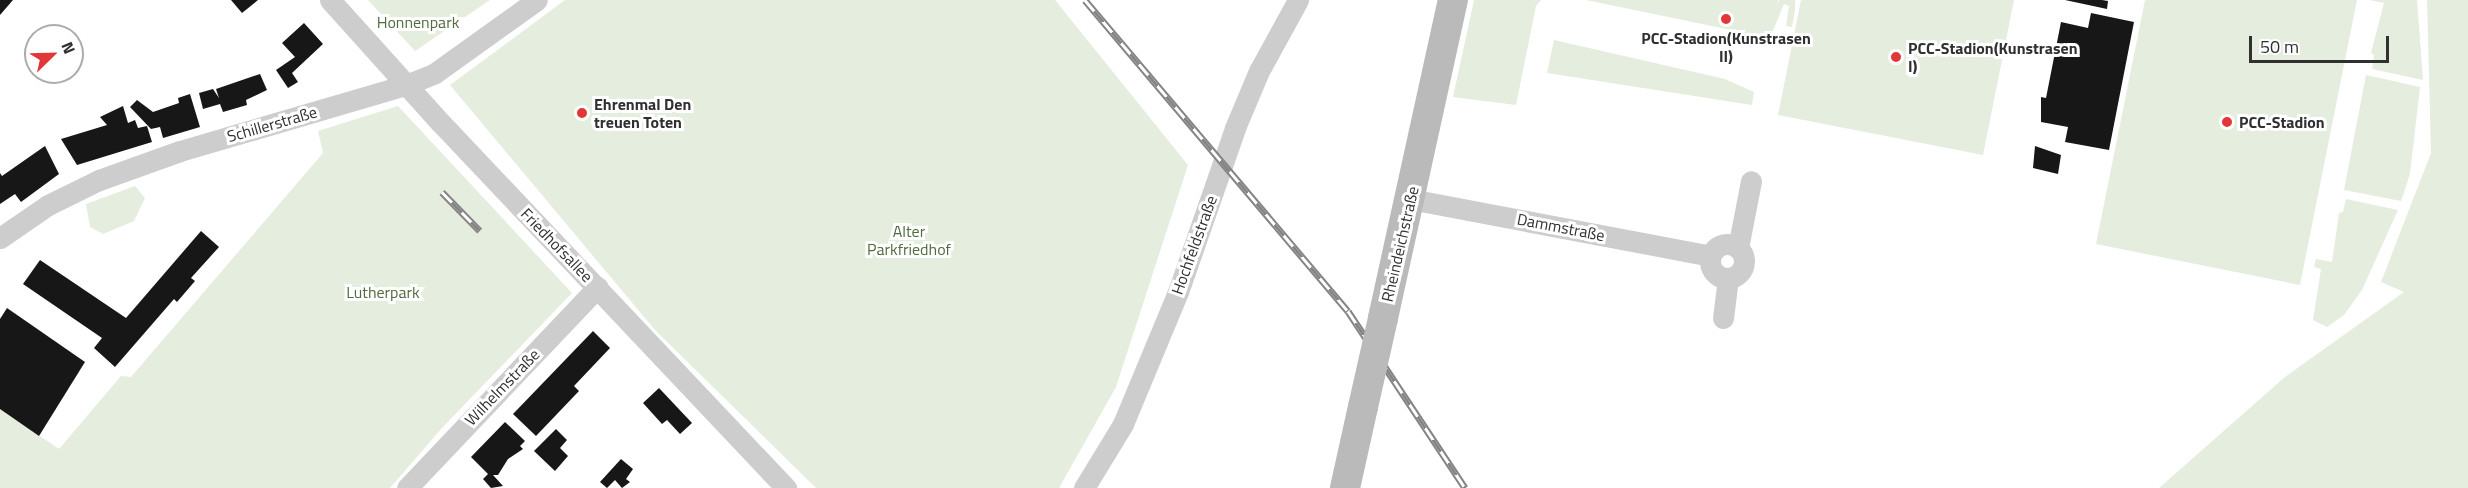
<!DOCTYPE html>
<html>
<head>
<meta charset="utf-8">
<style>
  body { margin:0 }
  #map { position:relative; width:2468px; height:488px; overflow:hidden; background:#fff; font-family:"Titillium Web",sans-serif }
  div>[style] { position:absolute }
  .green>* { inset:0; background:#e5edde }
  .building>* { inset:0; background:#171717 }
  .street>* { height:21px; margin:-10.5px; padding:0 10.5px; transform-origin:10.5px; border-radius:10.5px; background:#cdcdcd }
  .street>.ring { margin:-10.5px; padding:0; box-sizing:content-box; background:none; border:21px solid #cdcdcd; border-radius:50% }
  .secondary>* { height:30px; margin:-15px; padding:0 15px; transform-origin:15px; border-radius:15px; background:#bababa }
  .rail>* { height:7px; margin-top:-3.5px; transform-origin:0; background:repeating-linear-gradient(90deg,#fff 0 14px,#858585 0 28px); box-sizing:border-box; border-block:2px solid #858585 }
  .secondary-bridge>* { height:30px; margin:-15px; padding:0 15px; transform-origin:15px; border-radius:15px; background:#bababa }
  .dots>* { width:16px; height:16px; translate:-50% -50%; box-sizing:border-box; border:3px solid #fff; border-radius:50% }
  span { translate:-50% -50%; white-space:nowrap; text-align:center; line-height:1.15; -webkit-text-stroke:6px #fff; paint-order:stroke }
  .park-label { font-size:16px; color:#506b3e }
  .poi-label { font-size:16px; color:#303030; font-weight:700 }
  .left { translate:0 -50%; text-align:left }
  .street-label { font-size:16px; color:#303030 }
  .north { position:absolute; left:24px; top:24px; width:60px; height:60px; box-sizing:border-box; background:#fff; border:2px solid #acacac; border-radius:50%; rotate:67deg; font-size:16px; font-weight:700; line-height:24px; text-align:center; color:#303030 }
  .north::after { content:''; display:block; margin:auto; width:21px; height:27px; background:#e23739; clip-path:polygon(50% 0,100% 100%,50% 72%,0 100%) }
  .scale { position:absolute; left:2249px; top:36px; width:140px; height:27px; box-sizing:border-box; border:3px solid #303030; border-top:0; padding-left:8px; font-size:18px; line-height:21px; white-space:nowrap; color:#303030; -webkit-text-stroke:4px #fff; paint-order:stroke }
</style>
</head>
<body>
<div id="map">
  <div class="green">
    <i style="clip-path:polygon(368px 0,490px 0,415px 51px)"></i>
    <i style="clip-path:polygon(565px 0,1055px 0,1188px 165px,1116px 387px,1059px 488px,816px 488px,655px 330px,450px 85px)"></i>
    <i style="clip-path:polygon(1474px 0,1541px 0,1536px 6px,1516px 105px,1453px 97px)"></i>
    <i style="clip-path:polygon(1586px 0,1778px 0,1777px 7px,1779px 0,1795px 0,1795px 10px,1792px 27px,1786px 26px,1789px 6px,1784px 4px,1770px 38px)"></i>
    <i style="clip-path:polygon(1801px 0,2014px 0,1983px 155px,1778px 115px)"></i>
    <i style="clip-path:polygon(2145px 0,2357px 0,2300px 285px,2096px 244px)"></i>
    <i style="clip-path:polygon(2417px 0,2423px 80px,2372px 69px,2374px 55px,2371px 53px,2384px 3px,2369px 0)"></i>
    <i style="clip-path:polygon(2427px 0,2468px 0,2468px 488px,2159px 488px,2285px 377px,2404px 292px,2381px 282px,2431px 153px)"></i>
    <i style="clip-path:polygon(1554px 40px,1725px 79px,1754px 92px,1752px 105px,1547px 73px)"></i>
    <i style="clip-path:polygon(2366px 75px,2420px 87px,2410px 174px,2401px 201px,2344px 190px)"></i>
    <i style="clip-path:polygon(398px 106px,572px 293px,441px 429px,390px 488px,0 488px,0 409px,59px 449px,121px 376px,131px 377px,323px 153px,318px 131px)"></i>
    <i style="clip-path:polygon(135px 186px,145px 198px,134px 221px,103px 234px,90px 227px,86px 204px)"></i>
    <i style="clip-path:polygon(2346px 199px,2398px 210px,2362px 290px,2344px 315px,2327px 327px,2313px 320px,2321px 269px,2314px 267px,2316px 259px,2332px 262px,2339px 213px,2343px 212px)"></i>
  </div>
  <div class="building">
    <i style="clip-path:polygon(0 0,13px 0,0 15px)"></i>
    <i style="clip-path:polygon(231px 0,258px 0,242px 13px)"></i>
    <i style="clip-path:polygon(2065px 0,2102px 0,2108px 1px,2107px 9px)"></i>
    <i style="clip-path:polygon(2091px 13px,2134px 22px,2109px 150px,2065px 142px,2068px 127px,2041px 122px,2041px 97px,2046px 98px,2061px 22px,2088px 28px)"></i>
    <i style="clip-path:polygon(304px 23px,323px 44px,292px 73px,298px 82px,288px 88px,276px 70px,295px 57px,282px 43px)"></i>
    <i style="clip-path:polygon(260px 74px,267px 90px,246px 100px,247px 105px,223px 112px,220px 104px,203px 109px,199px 93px,213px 89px,219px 98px,216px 89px)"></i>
    <i style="clip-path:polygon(190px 94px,200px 127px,163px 138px,160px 127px,151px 129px,130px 107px,137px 100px,153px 112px,179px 103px,178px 98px)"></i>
    <i style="clip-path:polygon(123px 106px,128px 123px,135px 120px,138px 128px,147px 126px,152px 142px,77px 165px,61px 139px,107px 125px,100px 117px)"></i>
    <i style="clip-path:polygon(45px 146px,59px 174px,21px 202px,15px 194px,0 204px,0 173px,2px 176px)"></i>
    <i style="clip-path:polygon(2035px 146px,2061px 155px,2058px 174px,2033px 168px)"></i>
    <i style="clip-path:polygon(201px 231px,219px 247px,191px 278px,195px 281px,177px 302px,174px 299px,115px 367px,94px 348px,102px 338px,23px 284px,40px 260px,126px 318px)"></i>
    <i style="clip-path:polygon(7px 308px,85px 362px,39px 436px,0 409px,0 319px)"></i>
    <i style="clip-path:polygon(593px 331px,610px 348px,574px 386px,579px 391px,536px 436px,513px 414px)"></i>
    <i style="clip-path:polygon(659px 388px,692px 423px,680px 434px,667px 420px,662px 424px,643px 403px)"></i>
    <i style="clip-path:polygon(505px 422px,525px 441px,520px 446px,523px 449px,508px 459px,498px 475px,493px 475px,503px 486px,491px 488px,483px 479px,488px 474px,471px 457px)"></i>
    <i style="clip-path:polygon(556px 429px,567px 440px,560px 448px,568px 456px,555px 471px,534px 451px)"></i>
    <i style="clip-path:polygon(621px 459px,633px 469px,626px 479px,630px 482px,622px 488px,615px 480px,607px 488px,600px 482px)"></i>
  </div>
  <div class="street">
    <i style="left:330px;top:0;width:164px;rotate:48deg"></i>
    <i style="left:440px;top:122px;width:504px;rotate:46.61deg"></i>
    <i style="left:1410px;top:199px;width:306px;rotate:10.7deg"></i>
    <i style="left:0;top:238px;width:58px;rotate:-34.5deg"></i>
    <i style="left:48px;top:205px;width:57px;rotate:-26.1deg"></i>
    <i style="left:99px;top:180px;width:86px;rotate:-19.7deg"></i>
    <i style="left:180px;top:151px;width:235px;rotate:-16.3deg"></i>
    <i style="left:406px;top:85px;width:31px;rotate:-22deg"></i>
    <i style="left:435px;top:73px;width:125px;rotate:-35.6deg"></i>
    <i class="ring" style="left:1710px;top:244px;width:13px;height:13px"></i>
    <i style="left:1738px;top:248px;width:68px;rotate:-79deg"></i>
    <i style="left:1723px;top:318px;width:40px;rotate:-82.9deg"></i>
    <i style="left:407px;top:488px;width:277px;rotate:-46.5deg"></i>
    <i style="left:1084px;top:488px;width:75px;rotate:-58.6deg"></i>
    <i style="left:1123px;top:424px;width:143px;rotate:-67.4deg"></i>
    <i style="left:1178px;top:292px;width:174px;rotate:-70.8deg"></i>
    <i style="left:1235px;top:128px;width:62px;rotate:-67.2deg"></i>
    <i style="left:1259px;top:71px;width:81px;rotate:-61.2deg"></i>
  </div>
  <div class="secondary">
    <i style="left:1383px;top:318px;width:326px;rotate:-77.6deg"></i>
    <i style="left:1345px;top:488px;width:83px;rotate:-77.5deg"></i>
  </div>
  <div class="rail">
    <i style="left:1085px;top:0;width:407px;rotate:49.8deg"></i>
    <i style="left:1348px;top:311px;width:212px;rotate:56.5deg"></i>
    <i style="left:442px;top:192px;width:54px;rotate:45.7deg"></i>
  </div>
  <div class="secondary-bridge">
    <i style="left:1363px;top:407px;width:91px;rotate:-77.3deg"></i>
  </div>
  <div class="dots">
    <i style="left:1726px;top:19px;background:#e23739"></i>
    <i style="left:1896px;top:57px;background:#e23739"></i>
    <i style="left:582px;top:113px;background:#e23739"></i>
    <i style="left:2227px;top:122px;background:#e23739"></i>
  </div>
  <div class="park-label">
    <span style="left:418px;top:22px">Honnenpark</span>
    <span style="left:909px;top:240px">Alter<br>Parkfriedhof</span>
    <span style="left:383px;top:292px">Lutherpark</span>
  </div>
  <div class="poi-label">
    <span style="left:1726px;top:47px">PCC-Stadion(Kunstrasen<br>II)</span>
    <span class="left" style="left:1908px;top:57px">PCC-Stadion(Kunstrasen<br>I)</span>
    <span class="left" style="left:594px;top:113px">Ehrenmal Den<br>treuen Toten</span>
    <span class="left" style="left:2239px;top:122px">PCC-Stadion</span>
  </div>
  <div class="street-label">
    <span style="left:272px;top:124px;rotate:-16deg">Schillerstraße</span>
    <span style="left:1561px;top:227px;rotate:11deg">Dammstraße</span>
    <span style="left:1400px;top:244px;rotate:-77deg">Rheindeichstraße</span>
    <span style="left:557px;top:245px;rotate:46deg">Friedhofsallee</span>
    <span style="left:1194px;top:245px;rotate:-70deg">Hochfeldstraße</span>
    <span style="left:502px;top:387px;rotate:-46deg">Wilhelmstraße</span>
  </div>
  <div class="north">N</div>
  <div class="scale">50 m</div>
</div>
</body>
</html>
